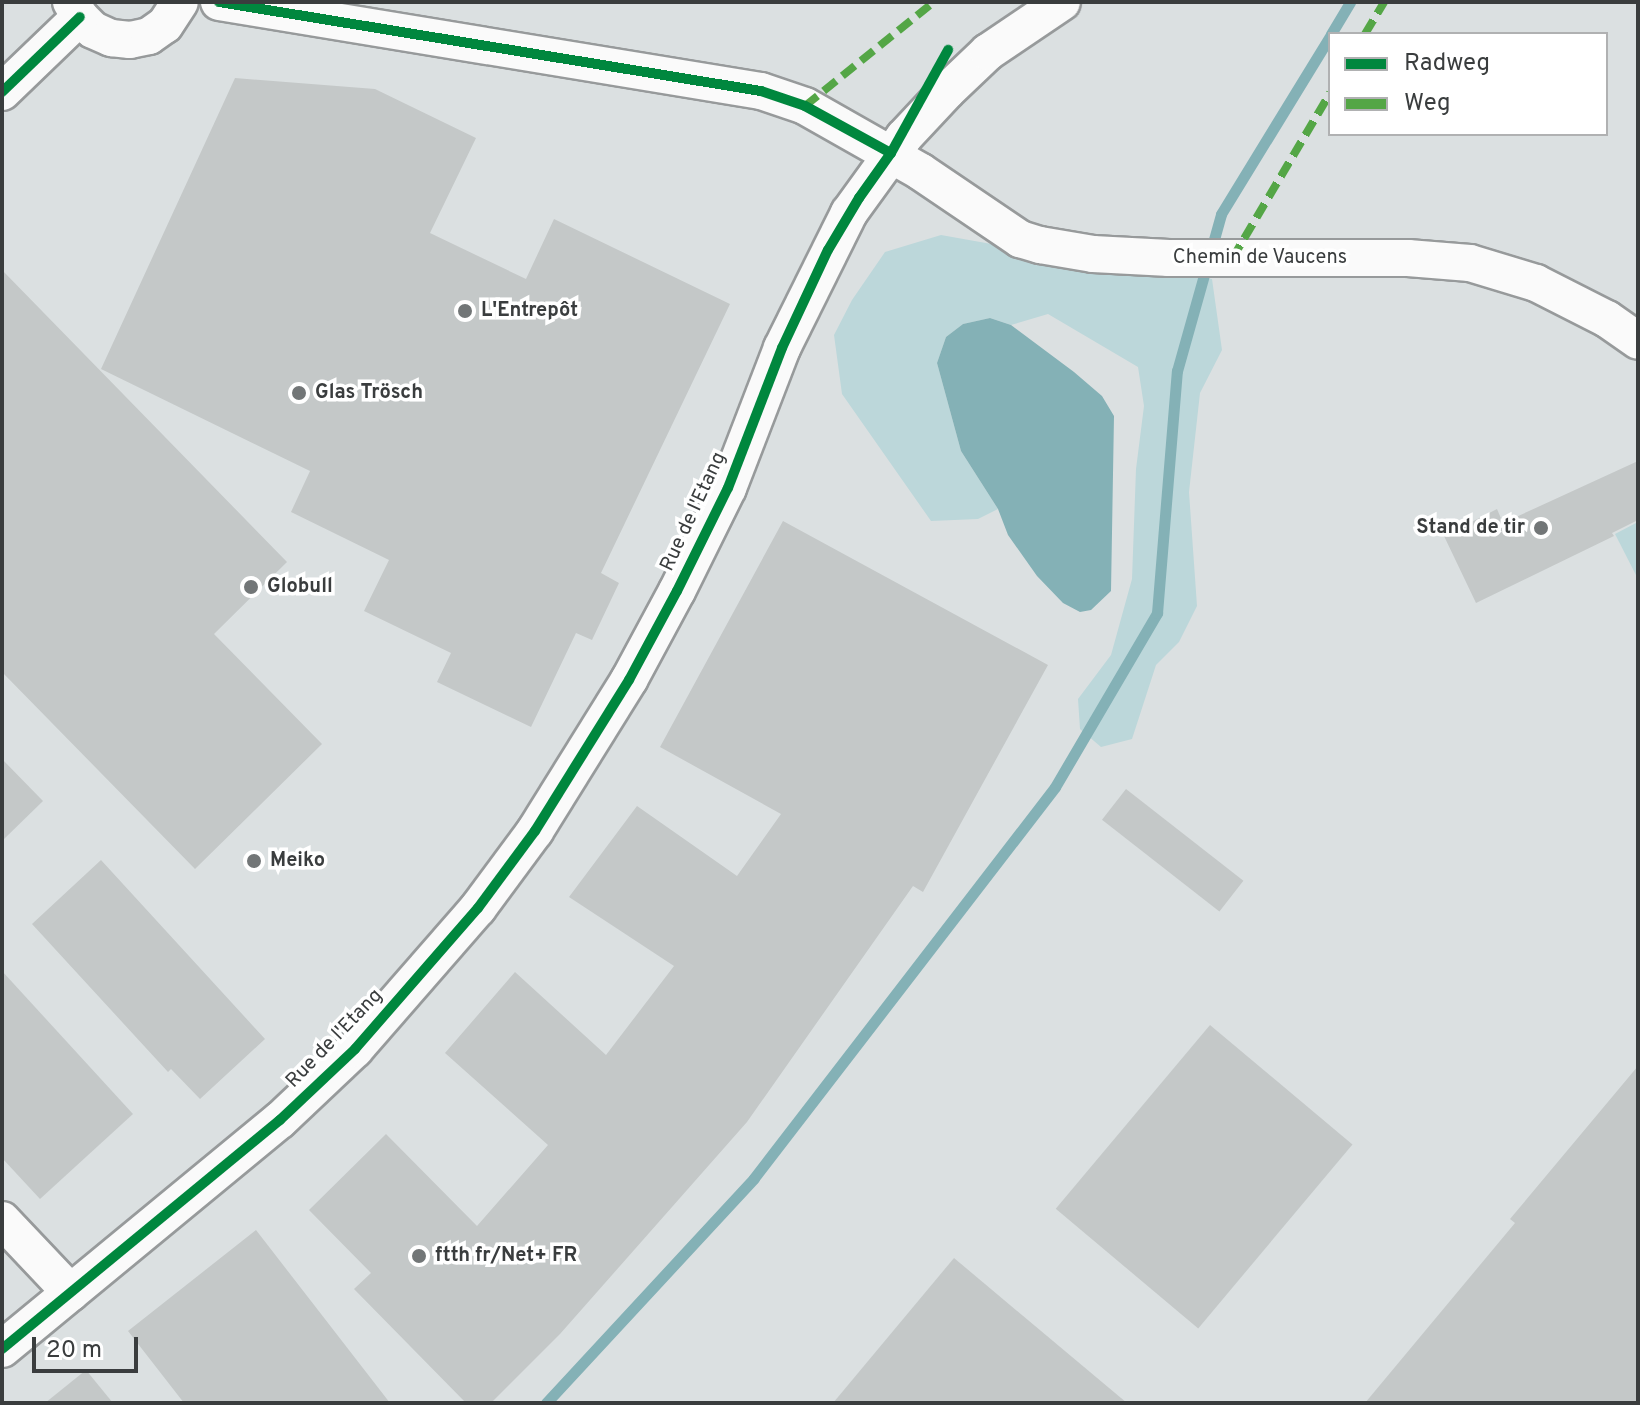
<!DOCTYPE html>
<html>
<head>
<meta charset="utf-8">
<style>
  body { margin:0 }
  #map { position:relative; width:1640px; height:1405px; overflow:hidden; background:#dbe0e1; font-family:Overpass,sans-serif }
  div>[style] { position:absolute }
  .green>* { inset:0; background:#bcd7da }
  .water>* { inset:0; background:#84b1b6 }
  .stream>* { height:11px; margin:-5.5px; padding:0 5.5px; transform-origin:5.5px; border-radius:5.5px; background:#84b1b6 }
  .building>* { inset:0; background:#c4c8c8; transform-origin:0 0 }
  .roads { filter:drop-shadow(2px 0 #979a9b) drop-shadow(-2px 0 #979a9b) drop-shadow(0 2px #979a9b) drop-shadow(0 -2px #979a9b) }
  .minor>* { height:36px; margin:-18px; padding:0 18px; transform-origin:18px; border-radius:18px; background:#fafafa }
  .quiet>* { height:8px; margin-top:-4px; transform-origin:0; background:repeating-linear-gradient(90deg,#54a646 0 16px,transparent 0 24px) }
  .cycleway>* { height:10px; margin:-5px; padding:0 5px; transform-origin:5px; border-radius:5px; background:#00873e }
  .dots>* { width:22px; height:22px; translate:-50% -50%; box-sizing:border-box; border:4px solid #fff; border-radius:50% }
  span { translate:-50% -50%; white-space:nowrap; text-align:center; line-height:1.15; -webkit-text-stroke:7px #fff; paint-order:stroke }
  .street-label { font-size:20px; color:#3a3d3e }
  .poi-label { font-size:20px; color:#3a3d3e; font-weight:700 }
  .left { translate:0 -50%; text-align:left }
  .right { translate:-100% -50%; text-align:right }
  .frame { position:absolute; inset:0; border:4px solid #3a3d3e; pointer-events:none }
  .legend { position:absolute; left:1328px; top:32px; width:280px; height:104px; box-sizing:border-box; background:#fff; border:2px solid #b0b1b2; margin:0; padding:10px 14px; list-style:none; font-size:24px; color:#3a3d3e }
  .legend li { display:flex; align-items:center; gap:16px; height:40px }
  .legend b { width:40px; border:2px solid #b0b1b2 }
  .scale { position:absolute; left:32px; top:1337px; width:106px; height:36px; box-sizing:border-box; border:4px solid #3a3d3e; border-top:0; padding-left:10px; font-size:24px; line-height:28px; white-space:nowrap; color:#3a3d3e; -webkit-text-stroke:6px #fff; paint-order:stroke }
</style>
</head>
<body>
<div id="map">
  <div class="green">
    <i style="clip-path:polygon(941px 235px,1130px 269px,1212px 279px,1222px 350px,1200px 393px,1189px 492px,1197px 606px,1179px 642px,1156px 665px,1132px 739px,1101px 747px,1080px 729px,1078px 699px,1111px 655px,1132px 579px,1136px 469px,1144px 406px,1138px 367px,1048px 314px,1011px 325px,990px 318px,963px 324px,946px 337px,937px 363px,961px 451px,998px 509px,978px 519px,931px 521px,842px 394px,834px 335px,852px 300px,885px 252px)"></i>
    <i style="clip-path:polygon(1636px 523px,1638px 527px,1638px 579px,1615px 534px)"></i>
  </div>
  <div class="water">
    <i style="clip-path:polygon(990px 318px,1011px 325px,1074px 372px,1102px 396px,1114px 416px,1111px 591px,1091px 610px,1080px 612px,1063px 603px,1037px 576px,1008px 535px,998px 509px,961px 451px,937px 363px,946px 337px,963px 324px)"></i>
  </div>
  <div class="stream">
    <i style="left:1331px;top:34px;width:37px;rotate:-59deg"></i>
    <i style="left:546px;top:1403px;width:306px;rotate:-47.2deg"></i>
    <i style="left:754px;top:1178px;width:493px;rotate:-52.4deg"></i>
    <i style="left:1055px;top:787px;width:202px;rotate:-59.6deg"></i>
    <i style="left:1157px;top:613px;width:243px;rotate:-85.3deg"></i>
    <i style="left:1177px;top:371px;width:163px;rotate:-74.3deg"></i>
    <i style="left:1221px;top:214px;width:209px;rotate:-58.5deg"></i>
  </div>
  <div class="building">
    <i style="clip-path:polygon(235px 78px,375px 89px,476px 138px,430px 233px,526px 279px,554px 219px,730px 304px,601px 573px,619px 583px,592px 640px,576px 633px,531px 727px,437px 682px,451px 653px,364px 611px,389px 560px,291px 512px,310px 471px,101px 369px)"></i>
    <i style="clip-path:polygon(2px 270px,287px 562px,214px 634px,322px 744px,195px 869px,2px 672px)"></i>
    <i style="clip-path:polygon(1638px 461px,1638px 520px,1612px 533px,1614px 536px,1476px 603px,1444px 536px,1497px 509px,1503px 523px)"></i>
    <i style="clip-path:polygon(783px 521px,1048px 665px,923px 892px,913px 886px,747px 1122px,560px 1334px,491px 1403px,466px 1403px,354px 1289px,371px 1273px,309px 1210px,386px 1134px,477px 1226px,548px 1145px,445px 1053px,515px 972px,606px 1055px,674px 966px,569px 897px,637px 806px,737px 876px,781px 814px,660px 747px)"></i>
    <i style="clip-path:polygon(2px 759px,43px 801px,2px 841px)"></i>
    <i style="left:1126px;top:789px;width:149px;height:39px;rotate:38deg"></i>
    <i style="clip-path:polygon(101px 860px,265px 1039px,200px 1099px,171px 1069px,168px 1072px,32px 924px)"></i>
    <i style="clip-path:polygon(2px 971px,133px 1114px,40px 1199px,2px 1158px)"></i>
    <i style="left:1210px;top:1025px;width:186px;height:240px;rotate:40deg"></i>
    <i style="clip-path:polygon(1638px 1066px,1638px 1403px,1365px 1403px,1515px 1223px,1510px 1219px)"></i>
    <i style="clip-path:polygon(256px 1230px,280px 1261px,390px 1403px,184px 1403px,128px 1331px)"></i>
    <i style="clip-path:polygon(954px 1258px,1127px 1403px,833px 1403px)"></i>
    <i style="clip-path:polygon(86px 1370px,113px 1403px,45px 1403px)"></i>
  </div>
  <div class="roads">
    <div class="minor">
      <i style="left:71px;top:2px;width:17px;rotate:59deg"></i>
      <i style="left:80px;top:17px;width:18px;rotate:45deg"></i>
      <i style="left:93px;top:30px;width:20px;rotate:24deg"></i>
      <i style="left:111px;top:38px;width:19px;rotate:6deg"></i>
      <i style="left:130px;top:40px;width:19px;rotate:-12deg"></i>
      <i style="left:149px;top:36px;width:19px;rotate:-35deg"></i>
      <i style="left:165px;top:25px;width:27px;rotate:-57deg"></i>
      <i style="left:219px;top:2px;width:549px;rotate:9.33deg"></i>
      <i style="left:761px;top:91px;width:46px;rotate:18.8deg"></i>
      <i style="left:805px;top:106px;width:133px;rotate:29.6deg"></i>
      <i style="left:921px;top:172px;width:120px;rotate:34.1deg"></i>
      <i style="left:1020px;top:239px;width:21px;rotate:17deg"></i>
      <i style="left:1040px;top:245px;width:54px;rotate:9.6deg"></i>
      <i style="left:1093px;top:254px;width:76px;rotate:3deg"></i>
      <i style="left:1169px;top:258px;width:239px"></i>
      <i style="left:1408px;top:258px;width:62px;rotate:4.6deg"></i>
      <i style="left:1470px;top:263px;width:69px;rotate:16.9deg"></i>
      <i style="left:1536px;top:283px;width:80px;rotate:26.9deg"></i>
      <i style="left:1607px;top:319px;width:38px;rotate:35deg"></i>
      <i style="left:2px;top:92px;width:108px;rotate:-43.9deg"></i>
      <i style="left:2px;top:1220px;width:100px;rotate:46.6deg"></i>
      <i style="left:2px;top:1349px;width:360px;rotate:-39.5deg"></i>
      <i style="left:280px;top:1120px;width:103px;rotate:-43.4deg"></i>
      <i style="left:355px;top:1049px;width:187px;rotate:-48.9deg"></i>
      <i style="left:478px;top:908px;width:96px;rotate:-53.5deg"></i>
      <i style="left:535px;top:831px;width:178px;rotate:-58.1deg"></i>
      <i style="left:629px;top:680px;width:101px;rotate:-61.7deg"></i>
      <i style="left:677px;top:591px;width:115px;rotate:-63.7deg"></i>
      <i style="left:728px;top:488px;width:150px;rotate:-68.9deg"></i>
      <i style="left:782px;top:348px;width:151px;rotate:-63.6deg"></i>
      <i style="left:849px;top:213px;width:94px;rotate:-54.1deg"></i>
      <i style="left:904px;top:137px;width:63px;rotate:-46.9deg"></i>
      <i style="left:947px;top:91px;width:57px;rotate:-43.6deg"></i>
      <i style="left:988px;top:52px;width:89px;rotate:-34deg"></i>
    </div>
  </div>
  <div class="quiet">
    <i style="left:1365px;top:34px;width:37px;rotate:-59deg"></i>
    <i style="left:805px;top:106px;width:166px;rotate:-38.9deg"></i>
    <i style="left:1232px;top:259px;width:193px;rotate:-59.4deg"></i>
  </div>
  <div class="cycleway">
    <i style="left:219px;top:2px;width:549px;rotate:9.33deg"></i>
    <i style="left:761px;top:91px;width:46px;rotate:18.8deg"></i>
    <i style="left:805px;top:106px;width:98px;rotate:28.7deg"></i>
    <i style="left:2px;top:92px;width:108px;rotate:-43.9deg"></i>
    <i style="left:2px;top:1349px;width:360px;rotate:-39.5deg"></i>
    <i style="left:280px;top:1120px;width:103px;rotate:-43.4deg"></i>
    <i style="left:355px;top:1049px;width:187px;rotate:-48.9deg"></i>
    <i style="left:478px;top:908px;width:96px;rotate:-53.5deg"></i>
    <i style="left:535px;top:831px;width:178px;rotate:-58.1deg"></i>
    <i style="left:629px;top:680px;width:101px;rotate:-61.7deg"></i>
    <i style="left:677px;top:591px;width:115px;rotate:-63.7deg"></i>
    <i style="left:728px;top:488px;width:150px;rotate:-68.9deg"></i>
    <i style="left:782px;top:348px;width:108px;rotate:-64.9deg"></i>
    <i style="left:828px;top:250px;width:61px;rotate:-59.2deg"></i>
    <i style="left:859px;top:198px;width:55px;rotate:-54.6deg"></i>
    <i style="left:891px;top:153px;width:118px;rotate:-61deg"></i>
  </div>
  <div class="dots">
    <i style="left:465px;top:311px;background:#727677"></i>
    <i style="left:299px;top:393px;background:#727677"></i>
    <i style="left:1541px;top:528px;background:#727677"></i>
    <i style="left:251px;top:587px;background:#727677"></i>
    <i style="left:254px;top:861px;background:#727677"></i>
    <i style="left:419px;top:1256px;background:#727677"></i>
  </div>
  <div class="street-label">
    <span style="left:1260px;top:258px">Chemin de Vaucens</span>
    <span style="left:694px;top:512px;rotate:-65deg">Rue de l'Etang</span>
    <span style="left:335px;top:1039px;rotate:-46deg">Rue de l'Etang</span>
  </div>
  <div class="poi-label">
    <span class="left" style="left:481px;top:311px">L'Entrepôt</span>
    <span class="left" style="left:315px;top:393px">Glas Trösch</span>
    <span class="right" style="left:1525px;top:528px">Stand de tir</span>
    <span class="left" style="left:267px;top:587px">Globull</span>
    <span class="left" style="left:270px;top:861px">Meiko</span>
    <span class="left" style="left:435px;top:1256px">ftth fr/Net+ FR</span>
  </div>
  <div class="frame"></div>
  <ul class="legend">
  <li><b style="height:10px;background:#00873e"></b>Radweg</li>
  <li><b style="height:10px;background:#54a646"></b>Weg</li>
  </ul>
  <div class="scale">20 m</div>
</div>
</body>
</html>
